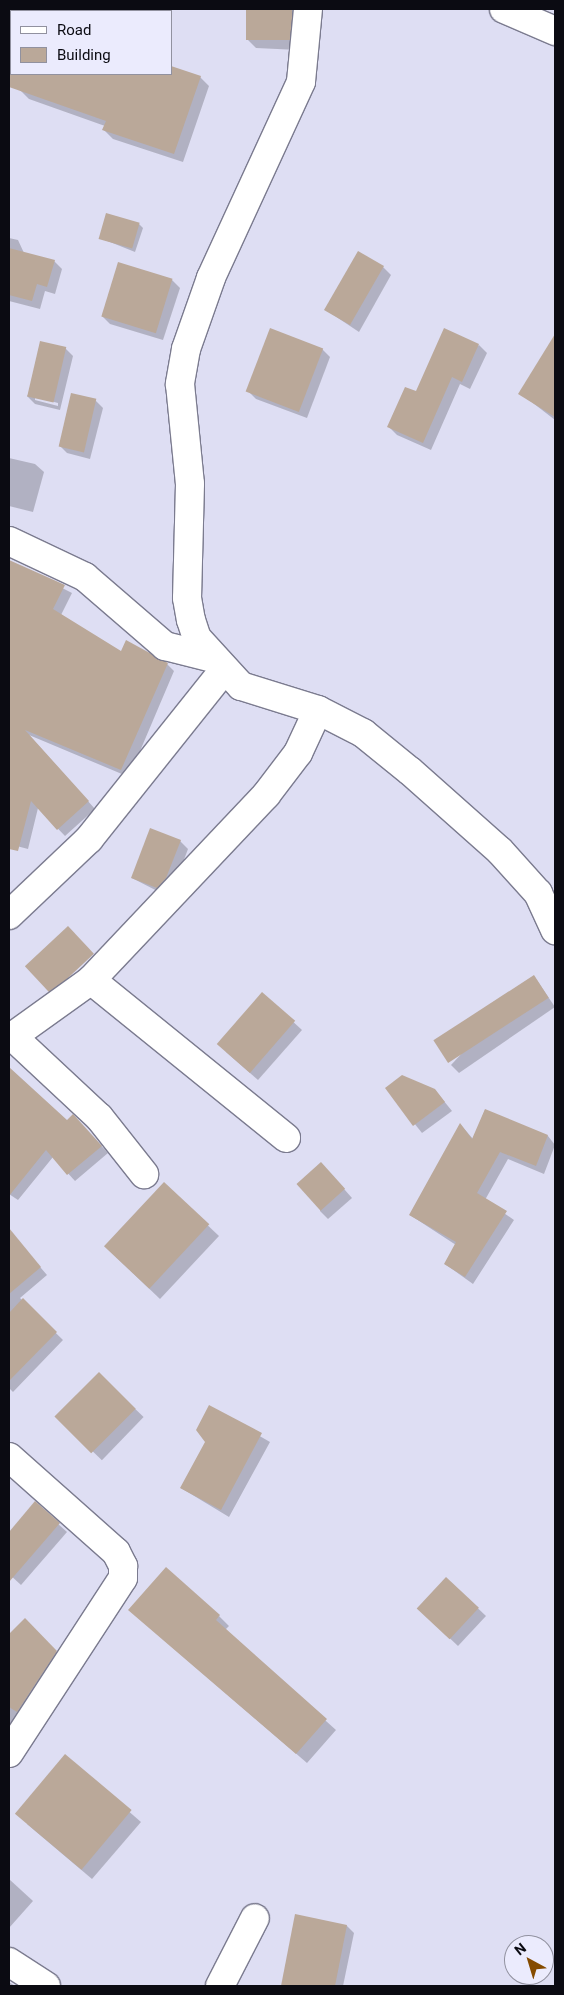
<!DOCTYPE html>
<html>
<head>
<meta charset="utf-8">
<style>
  body { margin:0 }
  #map { position:relative; width:564px; height:1995px; overflow:hidden; background:#dedef3; font-family:Roboto,sans-serif }
  div>[style] { position:absolute }
  .shadow>* { inset:0; background:#0003; transform-origin:0 0 }
  .building>* { inset:0; background:#baa899; transform-origin:0 0 }
  .roads { filter:drop-shadow(1px 0 #7b7b8f) drop-shadow(-1px 0 #7b7b8f) drop-shadow(0 1px #7b7b8f) drop-shadow(0 -1px #7b7b8f) }
  .minor>* { height:28px; margin:-14px; padding:0 14px; transform-origin:14px; border-radius:14px; background:#fff }
  span { translate:-50% -50%; white-space:nowrap; text-align:center; line-height:1.15; -webkit-text-stroke:5px #ebebfd; paint-order:stroke }
  .frame { position:absolute; inset:0; border:10px solid #0b0b12; pointer-events:none }
  .legend { position:absolute; left:10px; top:10px; width:162px; height:65px; box-sizing:border-box; background:#ebebfd; border:1px solid #91919f; margin:0; padding:6px 9px; list-style:none; font-size:15px; color:#0b0b12 }
  .legend li { display:flex; align-items:center; gap:10px; height:25px }
  .legend b { width:25px; border:1px solid #91919f }
  .north { position:absolute; left:504px; top:1935px; width:50px; height:50px; box-sizing:border-box; background:#ebebfd; border:1px solid #91919f; border-radius:50%; rotate:321deg; font-size:14px; font-weight:700; line-height:20px; text-align:center; color:#0b0b12 }
  .north::after { content:''; display:block; margin:auto; width:18px; height:22px; background:#854b00; clip-path:polygon(50% 0,100% 100%,50% 72%,0 100%) }
</style>
</head>
<body>
<div id="map">
  <div class="shadow">
    <i style="clip-path:polygon(39px 9px,112px 9px,112px 11px)"></i>
    <i style="clip-path:polygon(247px 9px,304px 9px,298px 50px,256px 48px,247px 39px)"></i>
    <i style="clip-path:polygon(26px 74px,171px 74px,200px 77px,209px 86px,183px 162px,113px 139px,104px 130px,105px 126px,29px 99px,20px 90px)"></i>
    <i style="clip-path:polygon(139px 224px,143px 228px,135px 252px,100px 238px)"></i>
    <i style="clip-path:polygon(9px 238px,18px 240px,24px 253px,54px 261px,62px 269px,55px 294px,45px 291px,40px 309px,9px 301px)"></i>
    <i style="clip-path:polygon(383px 267px,391px 275px,359px 332px,326px 310px)"></i>
    <i style="clip-path:polygon(172px 280px,180px 288px,163px 340px,110px 324px,102px 316px)"></i>
    <i style="clip-path:polygon(555px 336px,555px 420px,520px 393px)"></i>
    <i style="clip-path:polygon(479px 345px,487px 353px,470px 389px,460px 384px,431px 450px,397px 435px,389px 427px,417px 393px)"></i>
    <i style="clip-path:polygon(evenodd,65px 348px,73px 356px,60px 410px,35px 404px,27px 396px,65px 348px,35px 397px,58px 403px,58px 406px,35px 400px,35px 397px)"></i>
    <i style="clip-path:polygon(322px 349px,330px 357px,307px 418px,256px 399px,248px 391px)"></i>
    <i style="clip-path:polygon(95px 400px,103px 408px,90px 459px,67px 453px,59px 445px)"></i>
    <i style="clip-path:polygon(9px 458px,35px 464px,44px 472px,33px 512px,9px 506px)"></i>
    <i style="clip-path:polygon(9px 561px,72px 593px,61px 615px,122px 653px,167px 664px,174px 671px,129px 777px,29px 735px,95px 809px,65px 836px,38px 808px,28px 849px,9px 844px)"></i>
    <i style="clip-path:polygon(180px 841px,188px 849px,174px 886px,165px 895px,132px 878px)"></i>
    <i style="clip-path:polygon(534px 976px,555px 1007px,459px 1073px,451px 1065px)"></i>
    <i style="clip-path:polygon(262px 993px,302px 1030px,258px 1080px,226px 1052px)"></i>
    <i style="clip-path:polygon(9px 1068px,67px 1121px,80px 1123px,108px 1153px,75px 1181px,53px 1157px,18px 1200px,9px 1194px)"></i>
    <i style="clip-path:polygon(386px 1088px,435px 1090px,452px 1111px,422px 1133px)"></i>
    <i style="clip-path:polygon(485px 1110px,548px 1136px,555px 1145px,544px 1174px,508px 1159px,485px 1200px,514px 1220px,473px 1284px,445px 1264px,456px 1245px,410px 1215px,461px 1125px,473px 1139px)"></i>
    <i style="clip-path:polygon(329px 1172px,352px 1198px,328px 1219px,320px 1211px)"></i>
    <i style="clip-path:polygon(164px 1184px,219px 1236px,160px 1299px,116px 1257px)"></i>
    <i style="clip-path:polygon(10px 1232px,47px 1275px,20px 1298px,63px 1340px,13px 1392px,9px 1388px)"></i>
    <i style="left:99px;top:1374px;width:62px;height:60px;rotate:44deg"></i>
    <i style="clip-path:polygon(209px 1407px,270px 1442px,229px 1517px,181px 1488px,206px 1442px)"></i>
    <i style="clip-path:polygon(35px 1503px,67px 1532px,21px 1585px,9px 1574px,9px 1534px)"></i>
    <i style="clip-path:polygon(446px 1578px,486px 1616px,458px 1646px,426px 1616px)"></i>
    <i style="clip-path:polygon(219px 1616px,229px 1626px,225px 1630px,336px 1730px,307px 1763px,164px 1640px)"></i>
    <i style="clip-path:polygon(25px 1620px,65px 1661px,9px 1752px,9px 1636px)"></i>
    <i style="clip-path:polygon(65px 1756px,141px 1822px,92px 1879px,27px 1824px)"></i>
    <i style="clip-path:polygon(9px 1879px,33px 1901px,9px 1928px)"></i>
    <i style="clip-path:polygon(296px 1916px,347px 1926px,354px 1933px,343px 1986px,282px 1986px)"></i>
    <i style="clip-path:polygon(9px 1982px,15px 1986px,9px 1986px)"></i>
  </div>
  <div class="building">
    <i style="left:246px;top:9px;width:46px;height:31px"></i>
    <i style="clip-path:polygon(171px 66px,201px 76px,174px 154px,102px 130px,106px 121px,9px 87px,9px 74px,171px 74px)"></i>
    <i style="left:106px;top:213px;width:35px;height:27px;rotate:16deg"></i>
    <i style="clip-path:polygon(9px 248px,55px 260px,47px 287px,37px 284px,32px 301px,9px 295px)"></i>
    <i style="left:358px;top:251px;width:30px;height:68px;rotate:30deg"></i>
    <i style="left:118px;top:262px;width:57px;height:57px;rotate:17deg"></i>
    <i style="left:270px;top:328px;width:57px;height:68px;rotate:21deg"></i>
    <i style="clip-path:polygon(444px 328px,479px 344px,462px 382px,452px 377px,423px 443px,387px 427px,405px 387px,416px 391px)"></i>
    <i style="clip-path:polygon(555px 334px,555px 417px,518px 394px)"></i>
    <i style="left:40px;top:341px;width:27px;height:57px;rotate:13deg"></i>
    <i style="left:71px;top:393px;width:26px;height:55px;rotate:13deg"></i>
    <i style="clip-path:polygon(9px 560px,65px 585px,53px 609px,121px 651px,126px 640px,168px 663px,121px 770px,25px 730px,89px 801px,57px 830px,31px 801px,18px 851px,9px 849px)"></i>
    <i style="clip-path:polygon(150px 828px,181px 840px,166px 878px,157px 888px,131px 878px)"></i>
    <i style="left:68px;top:926px;width:38px;height:59px;rotate:47deg"></i>
    <i style="left:534px;top:975px;width:27px;height:120px;rotate:57deg"></i>
    <i style="left:262px;top:992px;width:44px;height:69px;rotate:41deg"></i>
    <i style="clip-path:polygon(9px 1067px,67px 1120px,73px 1114px,102px 1146px,67px 1175px,46px 1150px,9px 1196px)"></i>
    <i style="clip-path:polygon(402px 1075px,435px 1089px,445px 1102px,413px 1126px,385px 1088px)"></i>
    <i style="clip-path:polygon(485px 1109px,548px 1135px,536px 1166px,500px 1152px,477px 1193px,507px 1211px,465px 1277px,444px 1264px,456px 1242px,409px 1215px,460px 1123px,472px 1139px)"></i>
    <i style="left:321px;top:1162px;width:36px;height:33px;rotate:48deg"></i>
    <i style="left:164px;top:1182px;width:62px;height:88px;rotate:43deg"></i>
    <i style="clip-path:polygon(9px 1228px,41px 1267px,9px 1294px)"></i>
    <i style="clip-path:polygon(23px 1298px,57px 1332px,9px 1381px,9px 1313px)"></i>
    <i style="left:99px;top:1372px;width:52px;height:63px;rotate:45deg"></i>
    <i style="clip-path:polygon(209px 1405px,262px 1433px,221px 1510px,180px 1488px,205px 1442px,196px 1430px)"></i>
    <i style="clip-path:polygon(35px 1501px,60px 1523px,9px 1582px,9px 1532px)"></i>
    <i style="clip-path:polygon(166px 1567px,220px 1615px,216px 1620px,327px 1719px,296px 1754px,128px 1610px)"></i>
    <i style="left:446px;top:1577px;width:45px;height:43px;rotate:43deg"></i>
    <i style="clip-path:polygon(25px 1618px,57px 1651px,17px 1712px,9px 1707px,9px 1634px)"></i>
    <i style="left:65px;top:1754px;width:87px;height:78px;rotate:40deg"></i>
    <i style="clip-path:polygon(295px 1914px,347px 1925px,335px 1986px,281px 1986px)"></i>
  </div>
  <div class="roads">
    <div class="minor">
      <i style="left:308px;top:9px;width:73px;rotate:95.5deg"></i>
      <i style="left:301px;top:82px;width:216px;rotate:114.7deg"></i>
      <i style="left:211px;top:278px;width:75px;rotate:109.4deg"></i>
      <i style="left:186px;top:349px;width:36px;rotate:100deg"></i>
      <i style="left:180px;top:384px;width:100px;rotate:84.3deg"></i>
      <i style="left:190px;top:484px;width:114px;rotate:91.5deg"></i>
      <i style="left:187px;top:598px;width:22px;rotate:80deg"></i>
      <i style="left:191px;top:620px;width:19px;rotate:72deg"></i>
      <i style="left:197px;top:638px;width:65px;rotate:47.5deg"></i>
      <i style="left:241px;top:686px;width:81px;rotate:17.3deg"></i>
      <i style="left:318px;top:710px;width:51px;rotate:27.1deg"></i>
      <i style="left:363px;top:733px;width:60px;rotate:39deg"></i>
      <i style="left:410px;top:771px;width:120px;rotate:41.6deg"></i>
      <i style="left:500px;top:851px;width:57px;rotate:47.9deg"></i>
      <i style="left:538px;top:893px;width:41px;rotate:65.3deg"></i>
      <i style="left:504px;top:9px;width:56px;rotate:23.3deg"></i>
      <i style="left:9px;top:541px;width:84px;rotate:25.3deg"></i>
      <i style="left:85px;top:577px;width:106px;rotate:40.8deg"></i>
      <i style="left:165px;top:646px;width:49px;rotate:14deg"></i>
      <i style="left:9px;top:915px;width:110px;rotate:-43.5deg"></i>
      <i style="left:89px;top:839px;width:215px;rotate:-51.4deg"></i>
      <i style="left:91px;top:980px;width:251px;rotate:39deg"></i>
      <i style="left:12px;top:1036px;width:119px;rotate:43deg"></i>
      <i style="left:99px;top:1117px;width:73px;rotate:51.7deg"></i>
      <i style="left:9px;top:1039px;width:101px;rotate:-35.7deg"></i>
      <i style="left:91px;top:980px;width:255px;rotate:-46.6deg"></i>
      <i style="left:266px;top:795px;width:53px;rotate:-52.7deg"></i>
      <i style="left:298px;top:753px;width:47px;rotate:-65.1deg"></i>
      <i style="left:9px;top:1457px;width:143px;rotate:41.6deg"></i>
      <i style="left:116px;top:1552px;width:16px;rotate:63deg"></i>
      <i style="left:123px;top:1566px;width:12px;rotate:90deg"></i>
      <i style="left:123px;top:1578px;width:209px;rotate:123.1deg"></i>
      <i style="left:9px;top:1962px;width:44px;rotate:33deg"></i>
      <i style="left:220px;top:1986px;width:76px;rotate:-62.8deg"></i>
    </div>
  </div>
  <div class="frame"></div>
  <ul class="legend">
  <li><b style="height:6px;background:#fff"></b>Road</li>
  <li><b style="height:14px;background:#baa899"></b>Building</li>
  </ul>
  <div class="north">N</div>
</div>
</body>
</html>
